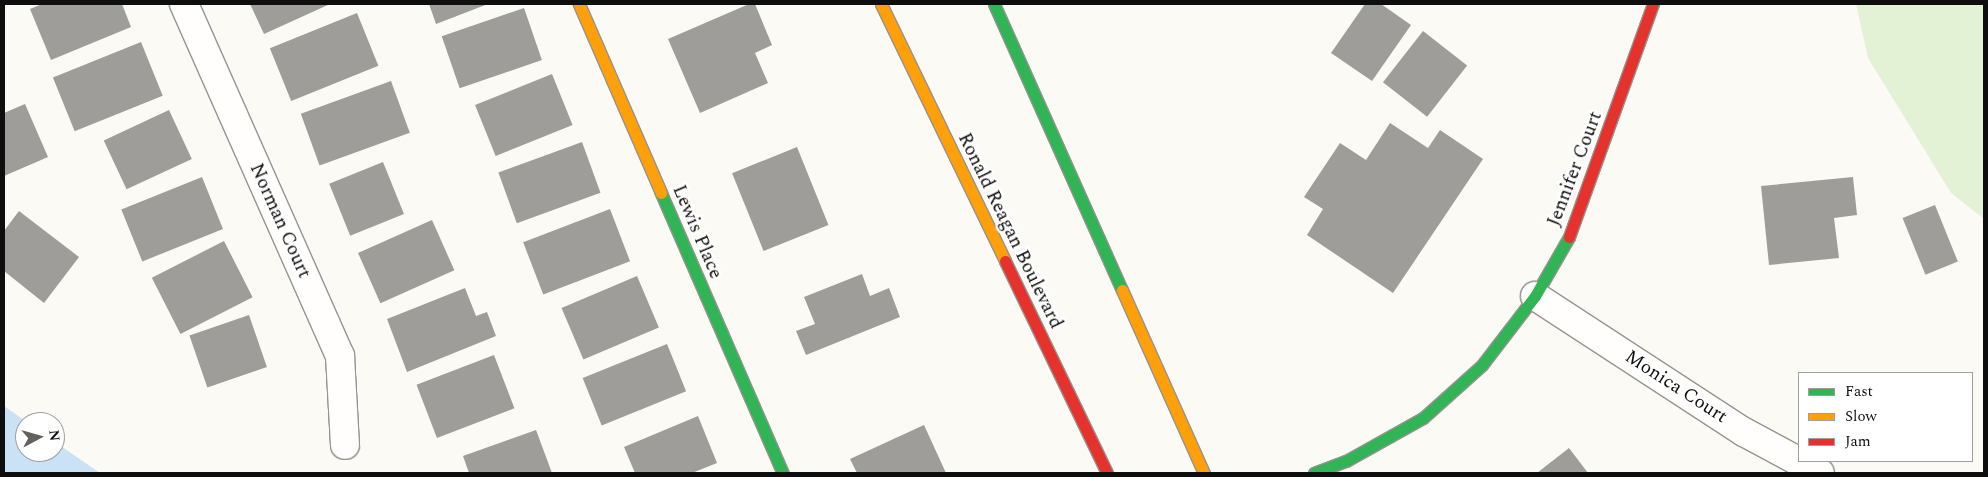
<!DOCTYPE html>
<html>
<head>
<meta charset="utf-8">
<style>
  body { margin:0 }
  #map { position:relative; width:1988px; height:477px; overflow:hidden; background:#fcfaf4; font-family:Spectral,serif }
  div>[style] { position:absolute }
  .green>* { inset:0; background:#e3f1d4 }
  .water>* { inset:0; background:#cae2f6 }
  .building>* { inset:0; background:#9f9d99; transform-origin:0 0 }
  .roads { filter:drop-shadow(1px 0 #959492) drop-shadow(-1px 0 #959492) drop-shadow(0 1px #959492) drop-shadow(0 -1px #959492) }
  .street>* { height:28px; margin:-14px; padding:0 14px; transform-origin:14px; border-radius:14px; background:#fffefd }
  .fast>* { height:11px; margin:-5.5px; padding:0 5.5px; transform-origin:5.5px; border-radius:5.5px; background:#30b455 }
  .slow>* { height:11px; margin:-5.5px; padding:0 5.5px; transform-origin:5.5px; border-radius:5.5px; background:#ff9f0a }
  .jam>* { height:11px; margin:-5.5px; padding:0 5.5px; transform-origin:5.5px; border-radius:5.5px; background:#e5322d }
  span { translate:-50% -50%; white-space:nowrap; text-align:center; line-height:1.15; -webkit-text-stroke:5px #fff; paint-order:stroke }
  .street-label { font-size:19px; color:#0e0e0e }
  .frame { position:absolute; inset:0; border:5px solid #0e0e0e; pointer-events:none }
  .legend { position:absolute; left:1798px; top:372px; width:175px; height:90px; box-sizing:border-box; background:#fff; border:1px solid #9f9f9f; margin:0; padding:6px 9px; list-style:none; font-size:15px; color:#0e0e0e }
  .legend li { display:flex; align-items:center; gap:10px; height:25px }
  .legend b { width:25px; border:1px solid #9f9f9f }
  .north { position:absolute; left:15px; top:412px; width:50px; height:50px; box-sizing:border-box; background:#fff; border:1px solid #9f9f9f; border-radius:50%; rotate:84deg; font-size:14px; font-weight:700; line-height:20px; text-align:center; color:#0e0e0e }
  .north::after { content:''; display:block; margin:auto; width:18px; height:22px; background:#61615e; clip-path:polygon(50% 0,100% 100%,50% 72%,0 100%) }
</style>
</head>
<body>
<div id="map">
  <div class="green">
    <i style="clip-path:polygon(1856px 4px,1984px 4px,1984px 219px,1951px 193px,1868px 58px)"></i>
  </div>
  <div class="water">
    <i style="clip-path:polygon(4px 406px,27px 422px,25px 452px,55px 452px,55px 442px,100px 473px,4px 473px)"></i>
  </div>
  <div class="building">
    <i style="clip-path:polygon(42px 4px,122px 4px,131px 27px,51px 60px,30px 9px)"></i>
    <i style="clip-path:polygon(250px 4px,330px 4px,264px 34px)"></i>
    <i style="clip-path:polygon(429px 4px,488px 4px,436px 24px)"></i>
    <i style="clip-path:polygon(749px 4px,755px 4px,772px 45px,755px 53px,768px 83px,700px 113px,668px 39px)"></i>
    <i style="clip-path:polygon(1365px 4px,1381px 4px,1411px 25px,1372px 81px,1331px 53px)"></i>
    <i style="left:524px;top:8px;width:55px;height:87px;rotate:71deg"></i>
    <i style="left:357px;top:13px;width:57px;height:94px;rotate:68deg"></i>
    <i style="left:1423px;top:31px;width:56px;height:65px;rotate:38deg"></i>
    <i style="left:141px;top:42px;width:58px;height:95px;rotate:68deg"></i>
    <i style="left:552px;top:74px;width:55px;height:83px;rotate:68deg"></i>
    <i style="left:391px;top:81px;width:55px;height:96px;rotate:70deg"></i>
    <i style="clip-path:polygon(25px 104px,48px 157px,4px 176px,4px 113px)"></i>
    <i style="left:169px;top:110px;width:54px;height:72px;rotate:65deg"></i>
    <i style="clip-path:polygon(1390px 123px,1428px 148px,1440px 130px,1483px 159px,1393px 293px,1307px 235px,1323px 209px,1304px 197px,1340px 143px,1366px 160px)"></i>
    <i style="left:582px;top:142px;width:54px;height:89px;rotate:70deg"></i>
    <i style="left:797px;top:147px;width:84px;height:70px;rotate:68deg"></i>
    <i style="left:383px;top:162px;width:56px;height:58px;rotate:68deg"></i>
    <i style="left:202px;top:177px;width:56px;height:87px;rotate:68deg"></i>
    <i style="clip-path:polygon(1853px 177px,1857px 215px,1834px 218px,1839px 258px,1769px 265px,1761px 186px)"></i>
    <i style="left:1935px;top:205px;width:61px;height:35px;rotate:68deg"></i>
    <i style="left:610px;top:209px;width:56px;height:93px;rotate:69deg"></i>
    <i style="clip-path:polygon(19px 211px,79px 257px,44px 303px,4px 271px,4px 231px)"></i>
    <i style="left:432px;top:220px;width:55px;height:81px;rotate:66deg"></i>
    <i style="left:224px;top:241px;width:63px;height:81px;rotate:63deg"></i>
    <i style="clip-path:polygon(862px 274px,870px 296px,889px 288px,900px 317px,806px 355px,796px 331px,815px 324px,804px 297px)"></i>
    <i style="left:637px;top:276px;width:56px;height:82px;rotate:67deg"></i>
    <i style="clip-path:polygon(465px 288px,476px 316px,487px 312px,496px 336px,407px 372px,387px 319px)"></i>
    <i style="left:249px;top:315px;width:55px;height:63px;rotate:71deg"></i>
    <i style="left:667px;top:344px;width:51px;height:91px;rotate:68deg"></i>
    <i style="left:494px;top:355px;width:57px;height:83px;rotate:69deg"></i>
    <i style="clip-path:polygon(698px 416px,717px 463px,692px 473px,635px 473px,624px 447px)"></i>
    <i style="clip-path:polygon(924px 425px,946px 473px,857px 473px,850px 459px)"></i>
    <i style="clip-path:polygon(536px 430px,552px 473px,469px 473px,463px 456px)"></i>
    <i style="clip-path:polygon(1569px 448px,1588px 473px,1537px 473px)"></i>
  </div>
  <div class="roads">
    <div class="street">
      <i style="left:184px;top:4px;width:385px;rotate:66.1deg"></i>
      <i style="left:340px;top:356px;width:89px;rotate:86.8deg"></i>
      <i style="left:1535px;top:296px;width:249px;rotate:33.1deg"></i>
      <i style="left:1744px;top:432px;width:86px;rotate:28.3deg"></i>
    </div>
    <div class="fast">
      <i style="left:994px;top:4px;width:313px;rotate:65.9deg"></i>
      <i style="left:661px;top:193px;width:305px;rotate:66.5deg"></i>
      <i style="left:1314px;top:473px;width:34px;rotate:-21deg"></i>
      <i style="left:1346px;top:461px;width:88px;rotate:-29.2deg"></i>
      <i style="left:1423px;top:418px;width:79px;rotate:-41.9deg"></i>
      <i style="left:1482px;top:365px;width:87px;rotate:-52.5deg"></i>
      <i style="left:1535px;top:296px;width:68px;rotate:-60deg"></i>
    </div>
    <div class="slow">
      <i style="left:579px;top:4px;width:206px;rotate:66.5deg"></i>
      <i style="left:881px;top:4px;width:285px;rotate:64.2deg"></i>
      <i style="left:1122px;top:290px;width:201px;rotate:65.9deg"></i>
    </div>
    <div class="jam">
      <i style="left:1569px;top:237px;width:248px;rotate:-70.2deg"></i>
      <i style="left:1005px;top:261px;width:235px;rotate:64.3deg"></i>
    </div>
  </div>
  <div class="street-label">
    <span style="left:1575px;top:169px;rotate:-69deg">Jennifer Court</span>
    <span style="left:280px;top:221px;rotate:66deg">Norman Court</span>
    <span style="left:1010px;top:231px;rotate:64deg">Ronald Reagan Boulevard</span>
    <span style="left:697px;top:232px;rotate:67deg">Lewis Place</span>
    <span style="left:1676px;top:387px;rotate:33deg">Monica Court</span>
  </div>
  <div class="frame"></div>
  <ul class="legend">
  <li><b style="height:6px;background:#30b455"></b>Fast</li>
  <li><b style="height:6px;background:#ff9f0a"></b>Slow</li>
  <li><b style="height:6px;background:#e5322d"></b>Jam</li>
  </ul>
  <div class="north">N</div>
</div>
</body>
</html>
